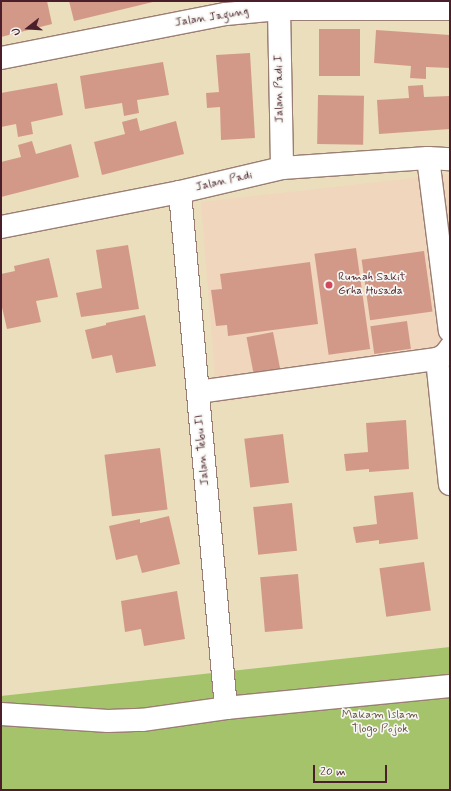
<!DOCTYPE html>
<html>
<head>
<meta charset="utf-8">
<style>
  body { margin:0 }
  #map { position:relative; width:451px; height:791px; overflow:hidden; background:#ebdebc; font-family:Mynerve,sans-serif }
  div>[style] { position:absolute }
  .built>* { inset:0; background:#f0d6bc }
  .green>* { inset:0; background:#a5c36b }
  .building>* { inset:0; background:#d39988; transform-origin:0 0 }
  .roads { filter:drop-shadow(1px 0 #9a7e74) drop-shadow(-1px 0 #9a7e74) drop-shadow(0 1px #9a7e74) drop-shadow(0 -1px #9a7e74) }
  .minor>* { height:22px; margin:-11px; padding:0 11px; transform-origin:11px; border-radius:11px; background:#fff }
  .dots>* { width:11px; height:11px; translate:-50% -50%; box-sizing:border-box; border:2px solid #f6f6f2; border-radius:50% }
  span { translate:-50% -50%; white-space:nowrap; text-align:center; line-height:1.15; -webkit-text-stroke:3.5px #f6f6f2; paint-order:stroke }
  .street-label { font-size:12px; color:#4a1f2b }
  .poi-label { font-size:12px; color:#4a1f2b }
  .left { translate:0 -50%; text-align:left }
  .park-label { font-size:12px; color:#65503e }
  .frame { position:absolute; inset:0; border:2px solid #4a1f2b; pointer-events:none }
  .north { position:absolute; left:8px; top:8px; width:40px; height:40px; -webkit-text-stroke:3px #f6f6f2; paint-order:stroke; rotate:253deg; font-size:11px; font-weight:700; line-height:16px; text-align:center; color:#4a1f2b }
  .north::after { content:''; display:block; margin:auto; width:14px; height:18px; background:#4a1f2b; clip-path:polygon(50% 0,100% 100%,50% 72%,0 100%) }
  .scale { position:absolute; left:313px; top:765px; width:74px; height:18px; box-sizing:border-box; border:2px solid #4a1f2b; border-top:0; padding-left:5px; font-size:12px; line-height:14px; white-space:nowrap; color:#4a1f2b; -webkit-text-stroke:3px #f6f6f2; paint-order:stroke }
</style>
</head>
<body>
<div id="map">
  <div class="built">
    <i style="clip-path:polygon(448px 174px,450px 186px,450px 369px,217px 403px,201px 202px)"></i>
  </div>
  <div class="green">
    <i style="clip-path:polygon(450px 647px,450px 790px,1px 790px,1px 696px)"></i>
  </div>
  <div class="building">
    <i style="clip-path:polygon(1px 1px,47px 1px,52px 24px,1px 37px)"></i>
    <i style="clip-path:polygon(69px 1px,153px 1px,153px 2px,74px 21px)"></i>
    <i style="left:319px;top:29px;width:41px;height:47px"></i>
    <i style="clip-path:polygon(376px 30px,450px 35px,450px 68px,426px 67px,426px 79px,410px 78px,411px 66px,374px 63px)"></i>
    <i style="clip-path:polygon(250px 53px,255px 138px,221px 140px,220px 107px,207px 108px,206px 93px,219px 92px,216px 55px)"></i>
    <i style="clip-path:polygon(163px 62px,169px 95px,137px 100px,139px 113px,124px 116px,122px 103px,85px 109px,80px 76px)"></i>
    <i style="clip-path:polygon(57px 83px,63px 115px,31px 122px,33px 134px,18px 137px,16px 124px,1px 127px,1px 93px)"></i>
    <i style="clip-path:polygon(423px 85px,424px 97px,450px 96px,450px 129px,379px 134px,377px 100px,409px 98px,408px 86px)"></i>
    <i style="left:318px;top:95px;width:46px;height:49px;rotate:1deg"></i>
    <i style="clip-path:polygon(137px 118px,140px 131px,176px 121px,184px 154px,102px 175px,94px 142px,125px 134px,122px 122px)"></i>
    <i style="clip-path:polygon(32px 141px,36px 154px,71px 144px,79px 177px,1px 197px,1px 162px,21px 157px,18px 145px)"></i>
    <i style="clip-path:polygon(128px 245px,139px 309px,81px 317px,76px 293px,102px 288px,96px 250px)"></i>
    <i style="left:356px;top:248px;width:102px;height:42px;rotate:82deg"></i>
    <i style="left:424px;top:251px;width:61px;height:63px;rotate:82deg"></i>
    <i style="clip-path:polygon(49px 258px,58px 297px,36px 301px,41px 322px,7px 329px,1px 303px,1px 274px,15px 271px,14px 266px)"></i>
    <i style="clip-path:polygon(310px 262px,318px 324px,228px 336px,227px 325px,216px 326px,211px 290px,222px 289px,220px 274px)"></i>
    <i style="clip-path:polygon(145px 315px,156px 366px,116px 373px,112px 355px,92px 359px,85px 330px,106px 325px,106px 323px)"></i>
    <i style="left:407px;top:321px;width:28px;height:37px;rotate:82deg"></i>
    <i style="left:273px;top:332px;width:44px;height:27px;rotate:79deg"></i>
    <i style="clip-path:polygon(406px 420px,409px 469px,369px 472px,369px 469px,346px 471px,344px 454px,368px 452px,366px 423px)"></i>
    <i style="left:283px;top:434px;width:49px;height:39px;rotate:83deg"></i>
    <i style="left:160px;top:448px;width:62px;height:56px;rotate:83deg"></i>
    <i style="clip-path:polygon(413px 492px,418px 539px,379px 544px,379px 540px,356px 543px,353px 527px,377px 524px,374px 496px)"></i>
    <i style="left:292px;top:503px;width:48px;height:39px;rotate:84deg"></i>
    <i style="clip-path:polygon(169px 516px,180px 564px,142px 573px,137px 555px,116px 560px,109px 526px,140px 519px,140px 523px)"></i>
    <i style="left:424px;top:562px;width:49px;height:45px;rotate:82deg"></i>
    <i style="left:298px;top:574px;width:55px;height:38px;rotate:85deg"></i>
    <i style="clip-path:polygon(177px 591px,185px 639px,144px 646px,141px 629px,125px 632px,121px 601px)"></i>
  </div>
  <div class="roads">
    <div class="minor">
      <i style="left:279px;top:9px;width:159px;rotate:88.9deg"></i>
      <i style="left:1px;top:58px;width:229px;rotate:-11.1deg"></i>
      <i style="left:226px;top:14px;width:53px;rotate:-5.4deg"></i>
      <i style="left:279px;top:9px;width:171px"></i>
      <i style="left:428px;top:158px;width:174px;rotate:82.8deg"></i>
      <i style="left:180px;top:192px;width:518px;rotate:84.91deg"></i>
      <i style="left:1px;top:227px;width:182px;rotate:-11.1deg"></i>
      <i style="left:180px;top:192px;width:105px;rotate:-13.2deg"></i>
      <i style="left:282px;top:168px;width:146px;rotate:-3.9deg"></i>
      <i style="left:428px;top:158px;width:22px;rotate:3deg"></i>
      <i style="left:437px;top:359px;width:126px;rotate:84.1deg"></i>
      <i style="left:198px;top:392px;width:241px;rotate:-7.9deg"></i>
      <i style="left:437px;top:359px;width:9px;rotate:-27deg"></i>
      <i style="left:445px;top:355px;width:9px;rotate:-54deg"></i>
      <i style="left:1px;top:714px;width:107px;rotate:3.7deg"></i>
      <i style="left:108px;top:721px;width:34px;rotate:-2deg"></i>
      <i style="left:142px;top:720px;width:85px;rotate:-8.1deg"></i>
      <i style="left:226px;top:708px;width:225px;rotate:-5.6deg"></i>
    </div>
  </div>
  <div class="dots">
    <i style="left:329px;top:285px;background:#d1495b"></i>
  </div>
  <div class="street-label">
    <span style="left:212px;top:18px;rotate:-9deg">Jalan Jagung</span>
    <span style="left:280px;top:89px;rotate:-91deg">Jalan Padi I</span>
    <span style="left:224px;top:182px;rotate:-13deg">Jalan Padi</span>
    <span style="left:203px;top:450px;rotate:-95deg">Jalan Tebu II</span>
  </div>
  <div class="poi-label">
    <span class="left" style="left:338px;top:285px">Rumah Sakit<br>Grha Husada</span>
  </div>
  <div class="park-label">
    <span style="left:380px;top:723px">Makam Islam<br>Tlogo Pojok</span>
  </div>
  <div class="frame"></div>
  <div class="north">U</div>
  <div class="scale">20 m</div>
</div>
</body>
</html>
